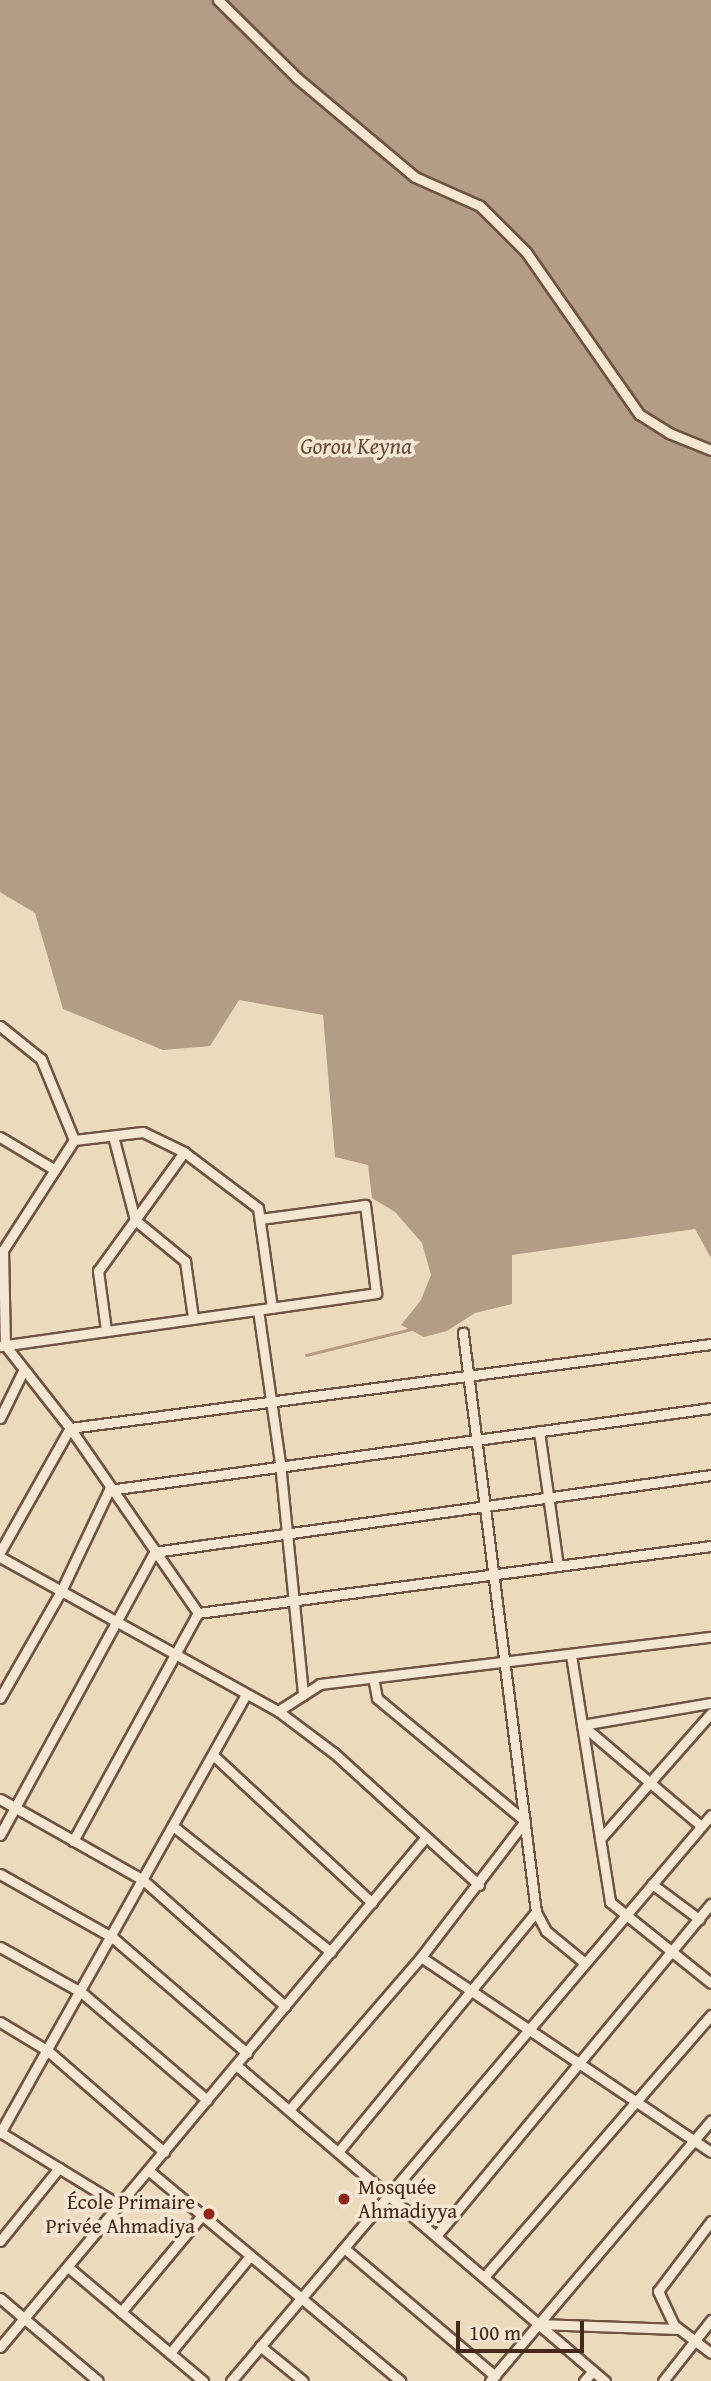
<!DOCTYPE html>
<html>
<head>
<meta charset="utf-8">
<style>
  body { margin:0 }
  #map { position:relative; width:711px; height:2381px; overflow:hidden; background:#ecdabd; font-family:"Gentium Book Plus",serif }
  div>[style] { position:absolute }
  .water>* { inset:0; background:#b49d86 }
  .stream>* { height:2.5px; margin:-1.25px; padding:0 1.25px; transform-origin:1.25px; border-radius:1.25px; background:#b49d86 }
  .roads { filter:drop-shadow(2px 0 #705443) drop-shadow(-2px 0 #705443) drop-shadow(0 2px #705443) drop-shadow(0 -2px #705443) }
  .minor>* { height:9px; margin:-4.5px; padding:0 4.5px; transform-origin:4.5px; border-radius:4.5px; background:#f3e7d4 }
  .dots>* { width:19px; height:19px; translate:-50% -50%; box-sizing:border-box; border:4px solid #f3e7d4; border-radius:50% }
  span { translate:-50% -50%; white-space:nowrap; text-align:center; line-height:1.15; -webkit-text-stroke:7px #f3e7d4; paint-order:stroke }
  .poi-label { font-size:21px; color:#46281a }
  .left { translate:0 -50%; text-align:left }
  .right { translate:-100% -50%; text-align:right }
  .water-label { font-size:23px; color:#674b3a; font-style:italic }
  .scale { position:absolute; left:456px; top:2321px; width:128px; height:32px; box-sizing:border-box; border:4px solid #46281a; border-top:0; padding-left:9px; font-size:21px; line-height:24px; white-space:nowrap; color:#46281a; -webkit-text-stroke:5px #f3e7d4; paint-order:stroke }
</style>
</head>
<body>
<div id="map">
  <div class="water">
    <i style="clip-path:polygon(0 0,711px 0,711px 1258px,695px 1229px,512px 1255px,512px 1304px,475px 1313px,447px 1331px,424px 1337px,401px 1325px,421px 1300px,431px 1275px,422px 1243px,395px 1212px,372px 1198px,368px 1165px,335px 1157px,323px 1015px,239px 1000px,210px 1046px,163px 1050px,63px 1009px,35px 913px,0 892px)"></i>
  </div>
  <div class="stream">
    <i style="left:306px;top:1355px;width:108px;rotate:-13.9deg"></i>
  </div>
  <div class="roads">
    <div class="minor">
      <i style="left:218px;top:0;width:111px;rotate:44.6deg"></i>
      <i style="left:297px;top:78px;width:154px;rotate:40deg"></i>
      <i style="left:415px;top:177px;width:71px;rotate:24deg"></i>
      <i style="left:480px;top:206px;width:65px;rotate:45deg"></i>
      <i style="left:526px;top:252px;width:198px;rotate:55.1deg"></i>
      <i style="left:639px;top:414px;width:36px;rotate:32deg"></i>
      <i style="left:669px;top:433px;width:45px;rotate:22deg"></i>
      <i style="left:0;top:1026px;width:53px;rotate:38.8deg"></i>
      <i style="left:41px;top:1059px;width:87px;rotate:67.8deg"></i>
      <i style="left:113px;top:1136px;width:87px;rotate:75.3deg"></i>
      <i style="left:135px;top:1220px;width:65px;rotate:39.4deg"></i>
      <i style="left:185px;top:1261px;width:58px;rotate:82deg"></i>
      <i style="left:0;top:1137px;width:64px;rotate:31deg"></i>
      <i style="left:74px;top:1140px;width:131px;rotate:122.8deg"></i>
      <i style="left:3px;top:1250px;width:95px;rotate:88.8deg"></i>
      <i style="left:5px;top:1345px;width:105px;rotate:51.9deg"></i>
      <i style="left:70px;top:1428px;width:225px;rotate:55.3deg"></i>
      <i style="left:74px;top:1140px;width:69px;rotate:-6.6deg"></i>
      <i style="left:143px;top:1132px;width:46px;rotate:26deg"></i>
      <i style="left:258px;top:1310px;width:155px;rotate:81.8deg"></i>
      <i style="left:280px;top:1463px;width:233px;rotate:84.3deg"></i>
      <i style="left:106px;top:1330px;width:60px;rotate:-97.7deg"></i>
      <i style="left:98px;top:1271px;width:147px;rotate:-54.1deg"></i>
      <i style="left:184px;top:1152px;width:93px;rotate:37.1deg"></i>
      <i style="left:258px;top:1208px;width:101px;rotate:82deg"></i>
      <i style="left:0;top:1346px;width:380px;rotate:-8deg"></i>
      <i style="left:376px;top:1293px;width:89px;rotate:-97.1deg"></i>
      <i style="left:365px;top:1205px;width:106px;rotate:172.4deg"></i>
      <i style="left:0;top:1418px;width:52px;rotate:-63.9deg"></i>
      <i style="left:539px;top:1431px;width:136px;rotate:82deg"></i>
      <i style="left:0;top:1552px;width:142px;rotate:-60.6deg"></i>
      <i style="left:70px;top:1428px;width:646px;rotate:-7.47deg"></i>
      <i style="left:0;top:1557px;width:318px;rotate:29deg"></i>
      <i style="left:278px;top:1711px;width:70px;rotate:36.9deg"></i>
      <i style="left:334px;top:1753px;width:196px;rotate:42.3deg"></i>
      <i style="left:198px;top:1613px;width:517px;rotate:-7.44deg"></i>
      <i style="left:571px;top:1655px;width:250px;rotate:81deg"></i>
      <i style="left:610px;top:1902px;width:129px;rotate:38.7deg"></i>
      <i style="left:0;top:1698px;width:123px;rotate:-60.3deg"></i>
      <i style="left:61px;top:1591px;width:112px;rotate:-64.6deg"></i>
      <i style="left:109px;top:1490px;width:608px;rotate:-7.76deg"></i>
      <i style="left:278px;top:1711px;width:50px;rotate:-32.7deg"></i>
      <i style="left:320px;top:1684px;width:394px;rotate:-6.9deg"></i>
      <i style="left:582px;top:1725px;width:156px;rotate:40.3deg"></i>
      <i style="left:582px;top:1725px;width:131px;rotate:-9.7deg"></i>
      <i style="left:213px;top:1755px;width:217px;rotate:42.9deg"></i>
      <i style="left:0;top:1799px;width:164px;rotate:29.5deg"></i>
      <i style="left:143px;top:1880px;width:190px;rotate:41.6deg"></i>
      <i style="left:173px;top:1826px;width:202px;rotate:38.6deg"></i>
      <i style="left:0;top:1835px;width:322px;rotate:-61.4deg"></i>
      <i style="left:154px;top:1552px;width:562px;rotate:-7.87deg"></i>
      <i style="left:600px;top:1839px;width:168px;rotate:-48.6deg"></i>
      <i style="left:73px;top:1841px;width:260px;rotate:-61.3deg"></i>
      <i style="left:0;top:1874px;width:129px;rotate:29.4deg"></i>
      <i style="left:112px;top:1937px;width:178px;rotate:40.7deg"></i>
      <i style="left:652px;top:1884px;width:59px;rotate:36.7deg"></i>
      <i style="left:536px;top:1912px;width:21px;rotate:62deg"></i>
      <i style="left:546px;top:1931px;width:50px;rotate:39.4deg"></i>
      <i style="left:0;top:1947px;width:93px;rotate:29.1deg"></i>
      <i style="left:81px;top:1992px;width:166px;rotate:40.6deg"></i>
      <i style="left:421px;top:1957px;width:349px;rotate:33.9deg"></i>
      <i style="left:0;top:2022px;width:56px;rotate:31.1deg"></i>
      <i style="left:48px;top:2051px;width:154px;rotate:41deg"></i>
      <i style="left:236px;top:2065px;width:486px;rotate:40.6deg"></i>
      <i style="left:289px;top:2110px;width:202px;rotate:-49.2deg"></i>
      <i style="left:421px;top:1957px;width:171px;rotate:-52.6deg"></i>
      <i style="left:525px;top:1821px;width:192px;rotate:-140.3deg"></i>
      <i style="left:377px;top:1698px;width:20px;rotate:-101deg"></i>
      <i style="left:0;top:2132px;width:140px;rotate:31.5deg"></i>
      <i style="left:0;top:2133px;width:501px;rotate:-60.72deg"></i>
      <i style="left:338px;top:2152px;width:311px;rotate:-50.5deg"></i>
      <i style="left:536px;top:1912px;width:584px;rotate:-97.19deg"></i>
      <i style="left:148px;top:2170px;width:329px;rotate:39.9deg"></i>
      <i style="left:711px;top:2221px;width:88px;rotate:127.1deg"></i>
      <i style="left:658px;top:2291px;width:38px;rotate:65deg"></i>
      <i style="left:674px;top:2325px;width:46px;rotate:37.1deg"></i>
      <i style="left:436px;top:2236px;width:431px;rotate:-50.4deg"></i>
      <i style="left:0;top:2241px;width:94px;rotate:-51.1deg"></i>
      <i style="left:344px;top:2248px;width:198px;rotate:40.3deg"></i>
      <i style="left:68px;top:2267px;width:177px;rotate:40.2deg"></i>
      <i style="left:484px;top:2277px;width:347px;rotate:-49.1deg"></i>
      <i style="left:0;top:2298px;width:128px;rotate:40.3deg"></i>
      <i style="left:121px;top:2312px;width:126px;rotate:-50.1deg"></i>
      <i style="left:538px;top:2324px;width:140px;rotate:2deg"></i>
      <i style="left:260px;top:2346px;width:55px;rotate:39.1deg"></i>
      <i style="left:0;top:2347px;width:663px;rotate:-50.14deg"></i>
      <i style="left:170px;top:2353px;width:126px;rotate:-50.5deg"></i>
      <i style="left:231px;top:2381px;width:742px;rotate:-49.7deg"></i>
      <i style="left:490px;top:2381px;width:342px;rotate:-49.7deg"></i>
      <i style="left:584px;top:2381px;width:13px;rotate:-48deg"></i>
      <i style="left:663px;top:2381px;width:78px;rotate:-51.8deg"></i>
    </div>
  </div>
  <div class="dots">
    <i style="left:344px;top:2199px;background:#8f2418"></i>
    <i style="left:209px;top:2214px;background:#8f2418"></i>
  </div>
  <div class="poi-label">
    <span class="left" style="left:358px;top:2199px">Mosquée<br>Ahmadiyya</span>
    <span class="right" style="left:195px;top:2214px">École Primaire<br>Privée Ahmadiya</span>
  </div>
  <div class="water-label">
    <span style="left:356px;top:446px">Gorou Keyna</span>
  </div>
  <div class="scale">100 m</div>
</div>
</body>
</html>
